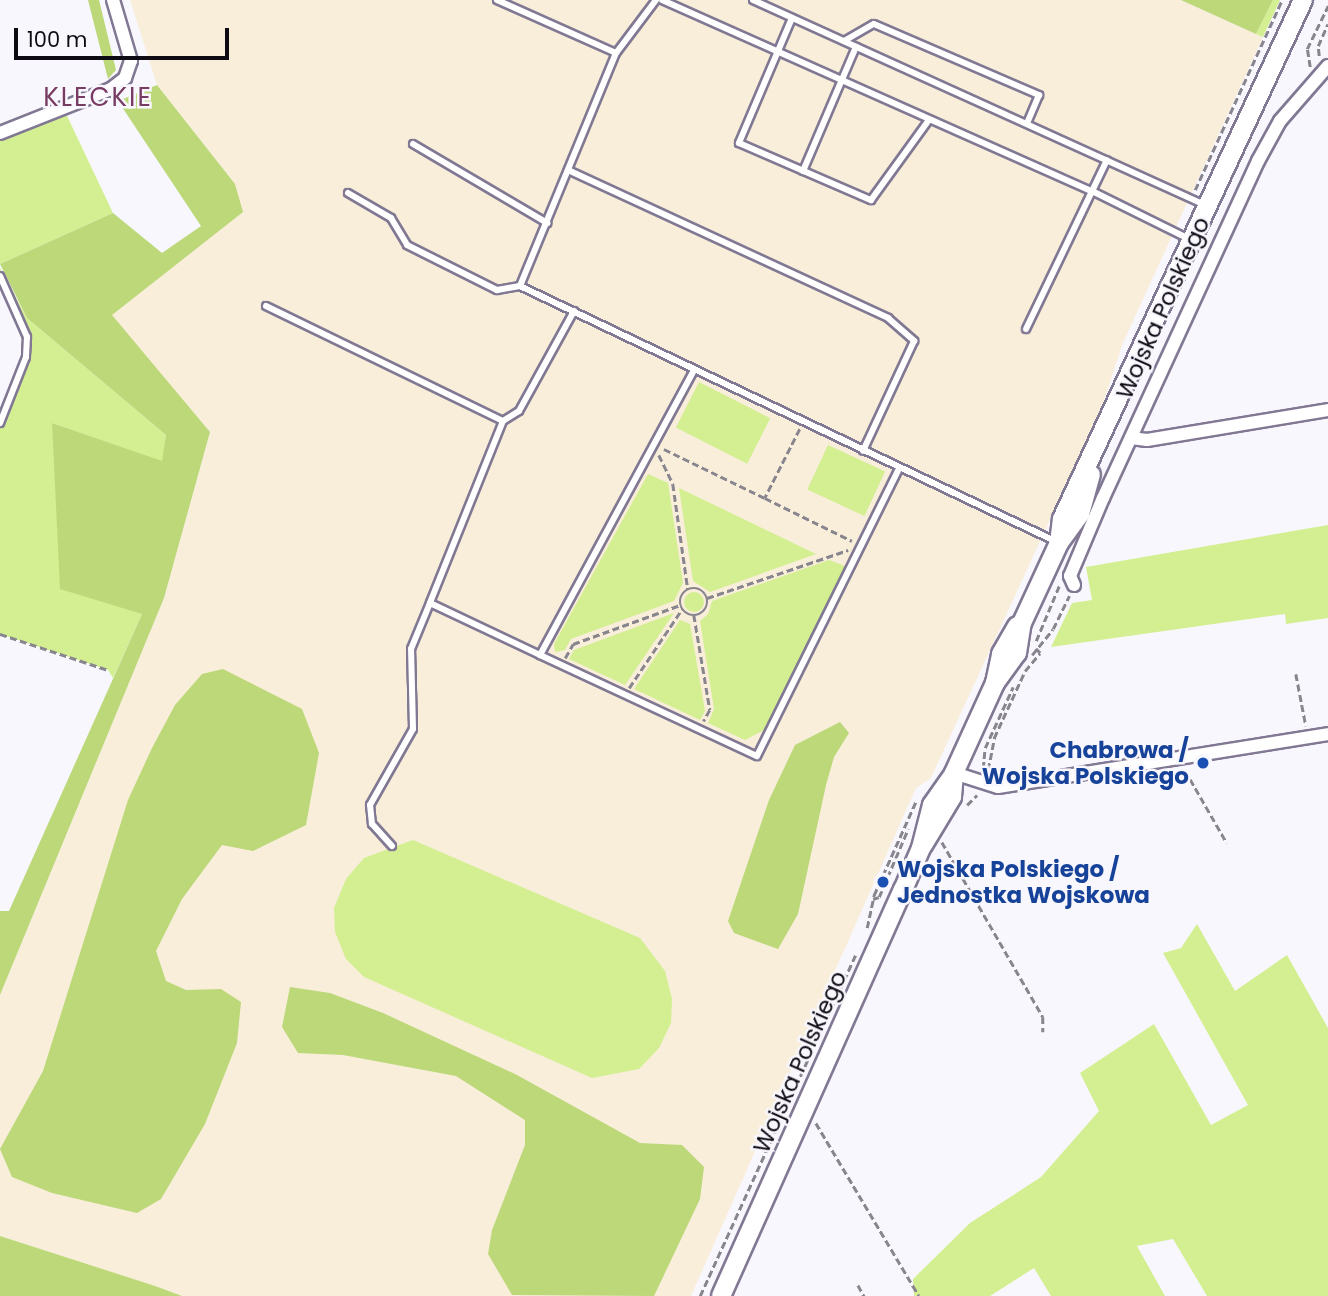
<!DOCTYPE html>
<html>
<head>
<meta charset="utf-8">
<style>
  body { margin:0 }
  #map { position:relative; width:1328px; height:1296px; overflow:hidden; background:#f9f7fe; font-family:Poppins,sans-serif }
  div>[style] { position:absolute }
  .commercial>* { inset:0; background:#f8eed9 }
  .green>* { inset:0; background:#d3ef92; transform-origin:0 0 }
  .round { border-radius:50% }
  .forest>* { inset:0; background:#bcd879 }
  .path>* { height:2.5px; margin-top:-1.25px; transform-origin:0; background:repeating-linear-gradient(90deg,#88858e 0 7px,transparent 0 10.5px) }
  .path>.ring { margin:-1.25px; padding:0; box-sizing:content-box; background:none; border:2.5px solid #88858e; border-radius:50% }
  .roads { filter:drop-shadow(2px 0 #817893) drop-shadow(-2px 0 #817893) drop-shadow(0 2px #817893) drop-shadow(0 -2px #817893) }
  .service>* { height:6px; margin:-3px; padding:0 3px; transform-origin:3px; border-radius:3px; background:#fff }
  .minor>* { height:12px; margin:-6px; padding:0 6px; transform-origin:6px; border-radius:6px; background:#fff }
  .secondary>* { height:18px; margin:-9px; padding:0 9px; transform-origin:9px; border-radius:9px; background:#fff }
  .dots>* { width:19px; height:19px; translate:-50% -50%; box-sizing:border-box; border:4px solid #f9f7fe; border-radius:50% }
  span { translate:-50% -50%; white-space:nowrap; text-align:center; line-height:1.15; -webkit-text-stroke:5px #f9f7fe; paint-order:stroke }
  .street-label { font-size:23px; color:#0e0a14 }
  .transit-label { font-size:23px; color:#164399; font-weight:700 }
  .right { translate:-100% -50%; text-align:right }
  .left { translate:0 -50%; text-align:left }
  .quarter-label { font-size:26px; color:#783b62; letter-spacing:2px }
  .scale { position:absolute; left:14px; top:28px; width:215px; height:32px; box-sizing:border-box; border:4px solid #0e0a14; border-top:0; padding-left:9px; font-size:21px; line-height:24px; white-space:nowrap; color:#0e0a14; -webkit-text-stroke:5px #f9f7fe; paint-order:stroke }
</style>
</head>
<body>
<div id="map">
  <div class="commercial">
    <i style="clip-path:polygon(130px 0,1181px 0,1263px 37px,1123px 343px,1101px 409px,931px 778px,916px 788px,691px 1296px,182px 1296px,0 1236px,0 995px,164px 598px,210px 432px,111px 315px,242px 212px,235px 184px,157px 85px)"></i>
  </div>
  <div class="green">
    <i style="clip-path:polygon(1273px 0,1280px 0,1263px 37px,1256px 34px)"></i>
    <i style="clip-path:polygon(60px 101px,113px 213px,0 264px,0 124px)"></i>
    <i style="clip-path:polygon(0 268px,27px 318px,166px 435px,163px 462px,52px 423px,142px 614px,113px 678px,108px 670px,0 634px,0 411px,22px 356px,21px 327px,0 285px)"></i>
    <i style="left:699px;top:382px;width:80px;height:51px;rotate:27deg"></i>
    <i style="left:828px;top:445px;width:63px;height:49px;rotate:25deg"></i>
    <i style="clip-path:polygon(648px 474px,668px 483px,683px 583px,674px 601px,571px 639px,565px 650px,555px 652px,554px 644px)"></i>
    <i style="clip-path:polygon(679px 488px,816px 554px,710px 592px,693px 581px)"></i>
    <i style="clip-path:polygon(1328px 525px,1328px 618px,1286px 624px,1285px 614px,1051px 647px,1072px 603px,1092px 600px,1086px 567px)"></i>
    <i style="clip-path:polygon(829px 560px,845px 566px,764px 730px,745px 740px,708px 723px,714px 709px,700px 621px,708px 614px,712px 601px)"></i>
    <i class="round" style="left:684px;top:592px;width:20px;height:20px"></i>
    <i style="clip-path:polygon(674px 613px,625px 685px,569px 659px,574px 650px)"></i>
    <i style="clip-path:polygon(680px 620px,690px 624px,705px 711px,700px 720px,634px 689px)"></i>
    <i style="clip-path:polygon(413px 840px,640px 938px,665px 971px,672px 999px,671px 1023px,659px 1048px,639px 1069px,592px 1078px,364px 977px,346px 959px,335px 932px,334px 908px,346px 879px,364px 858px)"></i>
    <i style="clip-path:polygon(1197px 924px,1235px 991px,1287px 955px,1328px 1028px,1328px 1296px,1207px 1296px,1173px 1239px,1137px 1246px,1165px 1296px,1051px 1296px,1034px 1268px,990px 1296px,914px 1296px,913px 1279px,970px 1223px,1041px 1177px,1099px 1111px,1080px 1073px,1154px 1024px,1211px 1125px,1248px 1105px,1163px 953px,1181px 948px)"></i>
  </div>
  <div class="forest">
    <i style="clip-path:polygon(88px 0,99px 0,116px 70px,108px 79px)"></i>
    <i style="clip-path:polygon(1181px 0,1273px 0,1256px 34px)"></i>
    <i style="clip-path:polygon(157px 85px,235px 184px,243px 212px,112px 315px,210px 432px,164px 598px,0 995px,0 911px,9px 911px,142px 614px,60px 589px,52px 423px,162px 461px,166px 435px,27px 318px,0 264px,113px 213px,162px 253px,201px 226px,118px 101px)"></i>
    <i style="clip-path:polygon(223px 669px,302px 709px,319px 753px,306px 825px,253px 851px,222px 845px,182px 899px,156px 951px,166px 981px,186px 990px,221px 989px,241px 1002px,237px 1043px,205px 1124px,161px 1199px,137px 1213px,52px 1193px,12px 1177px,0 1149px,43px 1071px,128px 800px,152px 748px,175px 705px,202px 674px)"></i>
    <i style="clip-path:polygon(840px 722px,849px 733px,834px 757px,826px 785px,798px 914px,778px 949px,734px 933px,728px 921px,769px 800px,795px 745px)"></i>
    <i style="clip-path:polygon(290px 987px,330px 993px,383px 1013px,517px 1075px,640px 1143px,682px 1145px,704px 1167px,700px 1199px,654px 1296px,512px 1295px,488px 1254px,492px 1230px,525px 1145px,525px 1120px,456px 1076px,343px 1055px,298px 1053px,282px 1027px)"></i>
    <i style="clip-path:polygon(0 1236px,155px 1286px,182px 1296px,0 1296px)"></i>
  </div>
  <div class="path">
    <i style="left:1319px;top:56px;width:10px;rotate:-96deg"></i>
    <i style="left:1318px;top:46px;width:24px;rotate:-66deg"></i>
    <i style="left:1310px;top:67px;width:18px;rotate:-99deg"></i>
    <i style="left:1307px;top:49px;width:48px;rotate:-64deg"></i>
    <i style="left:1195px;top:190px;width:209px;rotate:-65.4deg"></i>
    <i style="left:800px;top:429px;width:77px;rotate:116.9deg"></i>
    <i style="left:765px;top:498px;width:97px;rotate:26.3deg"></i>
    <i style="left:664px;top:449px;width:112px;rotate:25.9deg"></i>
    <i style="left:659px;top:455px;width:32px;rotate:64deg"></i>
    <i style="left:673px;top:484px;width:106px;rotate:81.9deg"></i>
    <i class="ring" style="left:680px;top:588px;width:25.5px;height:25.5px"></i>
    <i style="left:707px;top:598px;width:149px;rotate:-18.8deg"></i>
    <i style="left:694px;top:615px;width:96px;rotate:80.4deg"></i>
    <i style="left:710px;top:710px;width:13px;rotate:119deg"></i>
    <i style="left:0;top:634px;width:114px;rotate:18.4deg"></i>
    <i style="left:1036px;top:641px;width:60px;rotate:-67.3deg"></i>
    <i style="left:1032px;top:655px;width:33px;rotate:-51deg"></i>
    <i style="left:1053px;top:629px;width:37px;rotate:-64deg"></i>
    <i style="left:565px;top:658px;width:16px;rotate:-60deg"></i>
    <i style="left:573px;top:644px;width:114px;rotate:-20deg"></i>
    <i style="left:1296px;top:674px;width:53px;rotate:79.1deg"></i>
    <i style="left:629px;top:688px;width:95px;rotate:-56.1deg"></i>
    <i style="left:983px;top:769px;width:21px;rotate:-85deg"></i>
    <i style="left:985px;top:748px;width:67px;rotate:-65.3deg"></i>
    <i style="left:988px;top:770px;width:33px;rotate:-79deg"></i>
    <i style="left:994px;top:738px;width:74px;rotate:-65.2deg"></i>
    <i style="left:1025px;top:671px;width:23px;rotate:-50deg"></i>
    <i style="left:1040px;top:653px;width:6px;rotate:-135deg"></i>
    <i style="left:1185px;top:770px;width:84px;rotate:60.1deg"></i>
    <i style="left:967px;top:805px;width:14px;rotate:-45deg"></i>
    <i style="left:942px;top:842px;width:202px;rotate:60deg"></i>
    <i style="left:1043px;top:1017px;width:15px;rotate:90deg"></i>
    <i style="left:873px;top:899px;width:6px;rotate:-18deg"></i>
    <i style="left:879px;top:897px;width:74px;rotate:-66.9deg"></i>
    <i style="left:867px;top:928px;width:34px;rotate:-78deg"></i>
    <i style="left:874px;top:895px;width:103px;rotate:-65.9deg"></i>
    <i style="left:816px;top:1123px;width:201px;rotate:59.2deg"></i>
    <i style="left:858px;top:1285px;width:13px;rotate:61deg"></i>
    <i style="left:700px;top:1296px;width:377px;rotate:-65.5deg"></i>
  </div>
  <div class="roads">
    <div class="service">
      <i style="left:497px;top:0;width:130px;rotate:24deg"></i>
      <i style="left:656px;top:0;width:66px;rotate:127deg"></i>
      <i style="left:616px;top:53px;width:252px;rotate:112.4deg"></i>
      <i style="left:520px;top:286px;width:595px;rotate:25.49deg"></i>
      <i style="left:662px;top:0;width:471px;rotate:24deg"></i>
      <i style="left:1092px;top:191px;width:110px;rotate:26.3deg"></i>
      <i style="left:753px;top:0;width:499px;rotate:24.4deg"></i>
      <i style="left:792px;top:18px;width:136px;rotate:113deg"></i>
      <i style="left:739px;top:143px;width:144px;rotate:23.4deg"></i>
      <i style="left:871px;top:200px;width:99px;rotate:-54.1deg"></i>
      <i style="left:844px;top:41px;width:34px;rotate:-30deg"></i>
      <i style="left:874px;top:24px;width:180px;rotate:23.3deg"></i>
      <i style="left:1039px;top:95px;width:30px;rotate:113deg"></i>
      <i style="left:413px;top:144px;width:156px;rotate:30.5deg"></i>
      <i style="left:568px;top:170px;width:353px;rotate:24.8deg"></i>
      <i style="left:888px;top:318px;width:35px;rotate:41deg"></i>
      <i style="left:914px;top:341px;width:121px;rotate:114.9deg"></i>
      <i style="left:803px;top:171px;width:135px;rotate:-66.9deg"></i>
      <i style="left:348px;top:193px;width:50px;rotate:30.2deg"></i>
      <i style="left:391px;top:218px;width:31px;rotate:59deg"></i>
      <i style="left:407px;top:245px;width:101px;rotate:26.6deg"></i>
      <i style="left:497px;top:290px;width:23px;rotate:-10deg"></i>
      <i style="left:0;top:276px;width:67px;rotate:66.1deg"></i>
      <i style="left:27px;top:337px;width:20px;rotate:93deg"></i>
      <i style="left:26px;top:357px;width:71px;rotate:111.5deg"></i>
      <i style="left:266px;top:306px;width:263px;rotate:25.9deg"></i>
      <i style="left:574px;top:311px;width:114px;rotate:118.8deg"></i>
      <i style="left:519px;top:411px;width:19px;rotate:148deg"></i>
      <i style="left:503px;top:421px;width:196px;rotate:111.9deg"></i>
      <i style="left:430px;top:603px;width:122px;rotate:25.3deg"></i>
      <i style="left:540px;top:655px;width:324px;rotate:-61.6deg"></i>
      <i style="left:1026px;top:329px;width:187px;rotate:-64.4deg"></i>
      <i style="left:540px;top:655px;width:239px;rotate:25deg"></i>
      <i style="left:757px;top:756px;width:320px;rotate:-63.7deg"></i>
      <i style="left:392px;top:846px;width:30px;rotate:-132deg"></i>
      <i style="left:372px;top:824px;width:19px;rotate:-96deg"></i>
      <i style="left:370px;top:805px;width:87px;rotate:-60.5deg"></i>
      <i style="left:413px;top:729px;width:80px;rotate:-91.4deg"></i>
      <i style="left:411px;top:649px;width:50px;rotate:-67.6deg"></i>
    </div>
    <div class="minor">
      <i style="left:0;top:133px;width:119px;rotate:-21.6deg"></i>
      <i style="left:111px;top:89px;width:18px;rotate:-38deg"></i>
      <i style="left:125px;top:78px;width:18px;rotate:-71deg"></i>
      <i style="left:131px;top:61px;width:64px;rotate:-106.4deg"></i>
      <i style="left:1131px;top:438px;width:16px;rotate:7deg"></i>
      <i style="left:1147px;top:440px;width:183px;rotate:-9.4deg"></i>
      <i style="left:1074px;top:585px;width:10px;rotate:-114deg"></i>
      <i style="left:1070px;top:576px;width:85px;rotate:-67.1deg"></i>
      <i style="left:1103px;top:498px;width:371px;rotate:-65.3deg"></i>
      <i style="left:1258px;top:161px;width:46px;rotate:-61.2deg"></i>
      <i style="left:1280px;top:121px;width:73px;rotate:-48.9deg"></i>
      <i style="left:954px;top:773px;width:46px;rotate:17.7deg"></i>
      <i style="left:998px;top:787px;width:334px;rotate:-9.1deg"></i>
    </div>
    <div class="secondary">
      <i style="left:1059px;top:543px;width:36px;rotate:-54deg"></i>
      <i style="left:1080px;top:514px;width:41px;rotate:-74.6deg"></i>
      <i style="left:995px;top:683px;width:37px;rotate:-54deg"></i>
      <i style="left:1017px;top:653px;width:30px;rotate:-81deg"></i>
      <i style="left:1022px;top:623px;width:88px;rotate:-65.2deg"></i>
      <i style="left:1059px;top:543px;width:24px;rotate:-83deg"></i>
      <i style="left:1062px;top:519px;width:572px;rotate:-65.09deg"></i>
      <i style="left:923px;top:845px;width:56px;rotate:-58.9deg"></i>
      <i style="left:952px;top:797px;width:24px;rotate:-85deg"></i>
      <i style="left:954px;top:773px;width:99px;rotate:-65.5deg"></i>
      <i style="left:995px;top:683px;width:30px;rotate:-78deg"></i>
      <i style="left:1001px;top:654px;width:32px;rotate:-60deg"></i>
      <i style="left:721px;top:1296px;width:445px;rotate:-65.9deg"></i>
      <i style="left:903px;top:890px;width:46px;rotate:-66.8deg"></i>
      <i style="left:921px;top:848px;width:44px;rotate:-75.7deg"></i>
      <i style="left:932px;top:805px;width:39px;rotate:-55deg"></i>
    </div>
  </div>
  <div class="dots">
    <i style="left:1203px;top:763px;background:#1a4fb4"></i>
    <i style="left:883px;top:882px;background:#1a4fb4"></i>
  </div>
  <div class="street-label">
    <span style="left:1163px;top:308px;rotate:-66deg">Wojska Polskiego</span>
    <span style="left:800px;top:1062px;rotate:-66deg">Wojska Polskiego</span>
  </div>
  <div class="transit-label">
    <span class="right" style="left:1189px;top:763px">Chabrowa /<br>Wojska Polskiego</span>
    <span class="left" style="left:897px;top:882px">Wojska Polskiego /<br>Jednostka Wojskowa</span>
  </div>
  <div class="quarter-label">
    <span style="left:98px;top:98px">KLECKIE</span>
  </div>
  <div class="scale">100 m</div>
</div>
</body>
</html>
